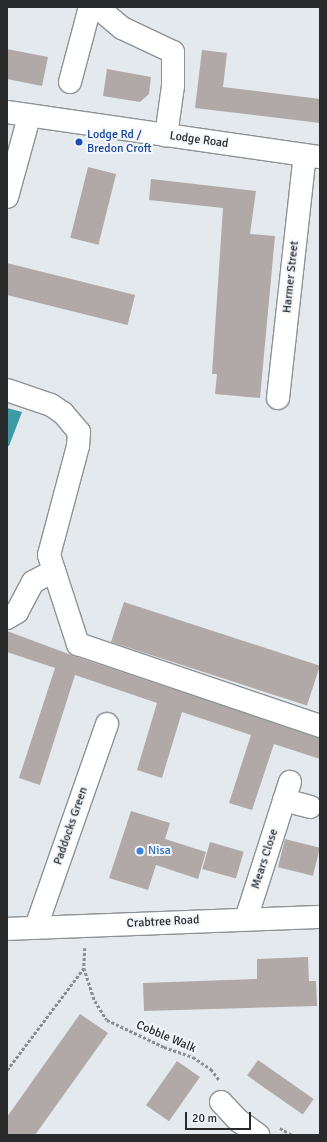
<!DOCTYPE html>
<html>
<head>
<meta charset="utf-8">
<style>
  body { margin:0 }
  #map { position:relative; width:327px; height:1142px; overflow:hidden; background:#e4e9ed; font-family:Signika,sans-serif }
  div>[style] { position:absolute }
  .water>* { inset:0; background:#3e9ba3 }
  .building>* { inset:0; background:#b0a9a8; transform-origin:0 0 }
  .path>* { height:2.5px; margin-top:-1.25px; transform-origin:0; background:repeating-linear-gradient(90deg,#8b8e91 0 3px,transparent 0 5px) }
  .roads { filter:drop-shadow(1px 0 #8d9296) drop-shadow(-1px 0 #8d9296) drop-shadow(0 1px #8d9296) drop-shadow(0 -1px #8d9296) }
  .minor>* { height:22px; margin:-11px; padding:0 11px; transform-origin:11px; border-radius:11px; background:#fff }
  .dots>* { width:11px; height:11px; translate:-50% -50%; box-sizing:border-box; border:2px solid #f2f6fb; border-radius:50% }
  span { translate:-50% -50%; white-space:nowrap; text-align:center; line-height:1.15; -webkit-text-stroke:4px #f2f6fb; paint-order:stroke }
  .transit-label { font-size:12px; color:#164399 }
  .left { translate:0 -50%; text-align:left }
  .street-label { font-size:12px; color:#282a2b }
  .shop-label { font-size:12px; color:#366cbe }
  .frame { position:absolute; inset:0; border:8px solid #282a2b; pointer-events:none }
  .scale { position:absolute; left:185px; top:1112px; width:66px; height:18px; box-sizing:border-box; border:2px solid #282a2b; border-top:0; padding-left:5px; font-size:12px; line-height:14px; white-space:nowrap; color:#282a2b; -webkit-text-stroke:3px #f2f6fb; paint-order:stroke }
</style>
</head>
<body>
<div id="map">
  <div class="water">
    <i style="clip-path:polygon(7px 408px,22px 412px,9px 446px,7px 446px)"></i>
  </div>
  <div class="building">
    <i style="clip-path:polygon(7px 49px,48px 57px,42px 86px,7px 79px)"></i>
    <i style="clip-path:polygon(202px 50px,227px 53px,223px 87px,320px 99px,320px 123px,195px 108px)"></i>
    <i style="clip-path:polygon(107px 69px,151px 77px,149px 94px,140px 102px,103px 96px)"></i>
    <i style="left:88px;top:167px;width:29px;height:73px;rotate:14deg"></i>
    <i style="clip-path:polygon(151px 179px,256px 191px,250px 234px,275px 236px,260px 398px,215px 394px,217px 374px,212px 374px,223px 208px,149px 200px)"></i>
    <i style="left:7px;top:263px;width:132px;height:31px;rotate:14deg"></i>
    <i style="left:124px;top:602px;width:206px;height:42px;rotate:18deg"></i>
    <i style="clip-path:polygon(7px 631px,74px 656px,320px 738px,320px 759px,274px 744px,252px 810px,229px 803px,251px 735px,182px 712px,162px 778px,137px 770px,157px 703px,75px 675px,40px 785px,19px 778px,55px 668px,7px 652px)"></i>
    <i style="clip-path:polygon(131px 811px,170px 823px,165px 839px,206px 852px,198px 879px,156px 865px,148px 890px,109px 878px)"></i>
    <i style="left:285px;top:839px;width:36px;height:29px;rotate:14deg"></i>
    <i style="left:210px;top:842px;width:35px;height:28px;rotate:16deg"></i>
    <i style="clip-path:polygon(308px 957px,309px 981px,316px 981px,317px 1006px,144px 1011px,143px 983px,257px 979px,257px 959px)"></i>
    <i style="clip-path:polygon(80px 1014px,108px 1033px,35px 1135px,7px 1135px,7px 1117px)"></i>
    <i style="left:258px;top:1060px;width:68px;height:19px;rotate:35deg"></i>
    <i style="left:177px;top:1061px;width:28px;height:54px;rotate:35deg"></i>
  </div>
  <div class="path">
    <i style="left:85px;top:948px;width:20px;rotate:93deg"></i>
    <i style="left:84px;top:968px;width:35px;rotate:72deg"></i>
    <i style="left:95px;top:1001px;width:22px;rotate:58deg"></i>
    <i style="left:107px;top:1020px;width:63px;rotate:25.3deg"></i>
    <i style="left:164px;top:1047px;width:31px;rotate:19deg"></i>
    <i style="left:193px;top:1057px;width:22px;rotate:34deg"></i>
    <i style="left:211px;top:1069px;width:15px;rotate:53deg"></i>
    <i style="left:7px;top:1070px;width:128px;rotate:-53deg"></i>
    <i style="left:280px;top:1128px;width:14px;rotate:30deg"></i>
  </div>
  <div class="roads">
    <div class="minor">
      <i style="left:97px;top:7px;width:33px;rotate:40deg"></i>
      <i style="left:122px;top:28px;width:56px;rotate:25.2deg"></i>
      <i style="left:173px;top:52px;width:34px;rotate:90deg"></i>
      <i style="left:173px;top:86px;width:50px;rotate:98deg"></i>
      <i style="left:70px;top:82px;width:78px;rotate:-75.1deg"></i>
      <i style="left:7px;top:112px;width:316px;rotate:8.2deg"></i>
      <i style="left:7px;top:197px;width:83px;rotate:-74.6deg"></i>
      <i style="left:7px;top:390px;width:46px;rotate:18.8deg"></i>
      <i style="left:51px;top:405px;width:14px;rotate:34deg"></i>
      <i style="left:63px;top:413px;width:25px;rotate:50deg"></i>
      <i style="left:79px;top:432px;width:14px;rotate:94deg"></i>
      <i style="left:78px;top:446px;width:113px;rotate:104.9deg"></i>
      <i style="left:49px;top:555px;width:94px;rotate:72deg"></i>
      <i style="left:78px;top:644px;width:256px;rotate:18.7deg"></i>
      <i style="left:278px;top:398px;width:244px;rotate:-83.7deg"></i>
      <i style="left:7px;top:618px;width:12px;rotate:-31deg"></i>
      <i style="left:17px;top:612px;width:34px;rotate:-62deg"></i>
      <i style="left:33px;top:582px;width:24px;rotate:-28deg"></i>
      <i style="left:284px;top:800px;width:27px;rotate:15deg"></i>
      <i style="left:246px;top:919px;width:144px;rotate:-72.2deg"></i>
      <i style="left:36px;top:927px;width:215px;rotate:-70.7deg"></i>
      <i style="left:7px;top:929px;width:313px;rotate:-2.2deg"></i>
      <i style="left:221px;top:1102px;width:26px;rotate:47deg"></i>
      <i style="left:239px;top:1121px;width:24px;rotate:36deg"></i>
    </div>
  </div>
  <div class="dots">
    <i style="left:79px;top:142px;background:#1a4fb4"></i>
    <i style="left:140px;top:851px;background:#3f7fe0"></i>
  </div>
  <div class="transit-label">
    <span class="left" style="left:87px;top:142px">Lodge Rd /<br>Bredon Croft</span>
  </div>
  <div class="street-label">
    <span style="left:199px;top:140px;rotate:8deg">Lodge Road</span>
    <span style="left:291px;top:277px;rotate:-84deg">Harmer Street</span>
    <span style="left:71px;top:826px;rotate:-71deg">Paddocks Green</span>
    <span style="left:265px;top:859px;rotate:-72deg">Mears Close</span>
    <span style="left:163px;top:922px;rotate:-3deg">Crabtree Road</span>
    <span style="left:166px;top:1037px;rotate:23deg">Cobble Walk</span>
  </div>
  <div class="shop-label">
    <span class="left" style="left:148px;top:851px">Nisa</span>
  </div>
  <div class="frame"></div>
  <div class="scale">20 m</div>
</div>
</body>
</html>
